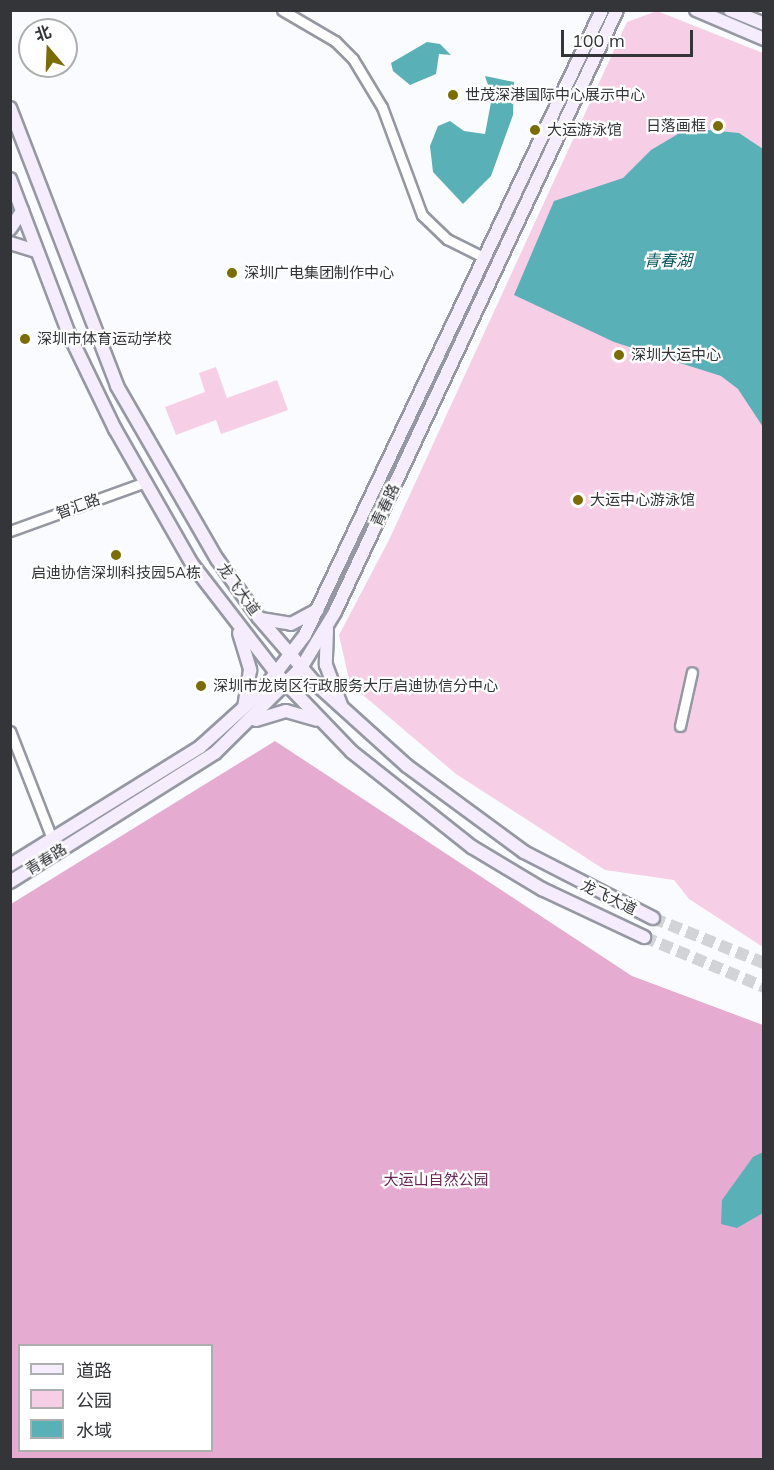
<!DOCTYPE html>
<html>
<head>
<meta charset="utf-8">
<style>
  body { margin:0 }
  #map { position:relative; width:774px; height:1470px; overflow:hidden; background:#fafbfe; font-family:Mulish,"Noto Sans SC",sans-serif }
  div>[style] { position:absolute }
  .green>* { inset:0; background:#f6cee6 }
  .forest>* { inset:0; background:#e6abd1 }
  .water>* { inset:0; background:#5ab0b7 }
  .secondary-tunnel>* { height:12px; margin-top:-6px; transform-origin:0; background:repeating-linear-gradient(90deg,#d2d3d7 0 12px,transparent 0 18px) }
  .roads { filter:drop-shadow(2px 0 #9598a3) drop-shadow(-2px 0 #9598a3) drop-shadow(0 2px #9598a3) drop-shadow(0 -2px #9598a3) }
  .street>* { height:9px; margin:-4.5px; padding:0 4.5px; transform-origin:4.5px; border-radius:4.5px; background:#fff }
  .secondary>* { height:12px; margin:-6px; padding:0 6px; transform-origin:6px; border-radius:6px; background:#f5edfd }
  .dots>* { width:16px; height:16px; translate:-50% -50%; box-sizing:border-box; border:3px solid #fff; border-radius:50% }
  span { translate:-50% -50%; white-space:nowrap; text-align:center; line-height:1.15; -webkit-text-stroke:4.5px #fff; paint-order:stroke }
  .poi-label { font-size:15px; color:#333539 }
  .left { translate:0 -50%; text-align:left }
  .right { translate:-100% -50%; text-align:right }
  .street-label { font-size:15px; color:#333539 }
  .park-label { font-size:15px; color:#6b2757 }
  .water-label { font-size:16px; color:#0f5b60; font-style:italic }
  .frame { position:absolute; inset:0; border:12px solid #333539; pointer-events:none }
  .legend { position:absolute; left:18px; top:1344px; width:195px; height:108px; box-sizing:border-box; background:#fff; border:2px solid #adaeb0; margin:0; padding:8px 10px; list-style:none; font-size:18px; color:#333539 }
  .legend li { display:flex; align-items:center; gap:12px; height:30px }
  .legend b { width:30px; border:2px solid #adaeb0 }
  .north { position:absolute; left:18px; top:18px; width:60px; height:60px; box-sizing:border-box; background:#fff; border:2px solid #adaeb0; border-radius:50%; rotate:341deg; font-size:16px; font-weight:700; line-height:24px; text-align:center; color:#333539 }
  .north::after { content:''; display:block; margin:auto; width:21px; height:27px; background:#7c6c05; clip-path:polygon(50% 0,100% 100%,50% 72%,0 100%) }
  .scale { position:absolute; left:561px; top:30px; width:132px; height:27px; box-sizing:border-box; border:3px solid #333539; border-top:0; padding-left:8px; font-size:18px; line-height:21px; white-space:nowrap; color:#333539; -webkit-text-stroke:4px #fff; paint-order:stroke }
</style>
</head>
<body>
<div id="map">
  <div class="green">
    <i style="clip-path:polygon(657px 11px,763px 53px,763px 947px,689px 899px,674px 880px,605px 870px,456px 774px,350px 684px,339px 635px,389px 540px,627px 22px)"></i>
    <i style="clip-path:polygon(216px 367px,227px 398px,277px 380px,288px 410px,221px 434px,216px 420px,176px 435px,165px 407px,205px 392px,199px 373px)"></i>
  </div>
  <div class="forest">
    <i style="clip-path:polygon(evenodd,275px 741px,632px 976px,763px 1025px,763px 1459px,11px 1460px,11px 904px,275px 741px,20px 1346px,212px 1346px,212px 1450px,20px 1450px,20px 1346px)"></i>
  </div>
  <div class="water">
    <i style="clip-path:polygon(427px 42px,440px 44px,451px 55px,439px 54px,436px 74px,410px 85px,393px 71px,391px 63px)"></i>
    <i style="clip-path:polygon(485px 76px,514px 82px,513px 115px,491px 176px,463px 204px,433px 172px,430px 146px,438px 126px,450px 121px,464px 131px,485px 134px,492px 97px)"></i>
    <i style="clip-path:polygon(688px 128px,739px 133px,763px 149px,763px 427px,738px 389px,721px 376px,614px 342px,514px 295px,554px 201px,623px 178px,651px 150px)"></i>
    <i style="clip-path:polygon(763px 1152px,763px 1213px,737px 1228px,721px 1224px,722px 1200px,753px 1157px)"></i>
  </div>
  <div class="secondary-tunnel">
    <i style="left:653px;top:918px;width:120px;rotate:22.1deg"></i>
    <i style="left:644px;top:937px;width:130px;rotate:22.6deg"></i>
  </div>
  <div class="roads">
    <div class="street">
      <i style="left:282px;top:10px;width:61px;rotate:30.3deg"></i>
      <i style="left:335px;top:41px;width:25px;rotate:45deg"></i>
      <i style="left:353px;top:59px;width:56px;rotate:58.9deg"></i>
      <i style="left:382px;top:107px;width:115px;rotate:69.7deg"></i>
      <i style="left:422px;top:215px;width:35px;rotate:44deg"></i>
      <i style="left:447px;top:239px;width:42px;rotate:26.6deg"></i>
      <i style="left:10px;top:531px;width:144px;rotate:-19.9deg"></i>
      <i style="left:680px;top:726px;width:55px;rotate:-77.5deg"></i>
      <i style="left:10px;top:731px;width:116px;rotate:68.7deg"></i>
    </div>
    <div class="secondary">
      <i style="left:696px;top:10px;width:74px;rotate:23.1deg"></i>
      <i style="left:730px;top:10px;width:37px;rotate:22deg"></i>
      <i style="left:10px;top:108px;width:298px;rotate:68.9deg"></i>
      <i style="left:117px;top:386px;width:200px;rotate:60deg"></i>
      <i style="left:217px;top:559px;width:72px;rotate:54.6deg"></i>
      <i style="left:259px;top:618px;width:84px;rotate:49.3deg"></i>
      <i style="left:314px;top:682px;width:125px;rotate:42.1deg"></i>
      <i style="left:407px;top:766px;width:145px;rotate:36.3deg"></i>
      <i style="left:524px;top:852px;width:145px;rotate:27.1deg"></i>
      <i style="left:10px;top:179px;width:166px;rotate:69.2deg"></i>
      <i style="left:69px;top:334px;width:106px;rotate:64.2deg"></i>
      <i style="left:115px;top:429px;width:155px;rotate:60.3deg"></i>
      <i style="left:192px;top:564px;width:139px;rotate:52.3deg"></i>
      <i style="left:277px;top:674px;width:108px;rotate:46.1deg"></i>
      <i style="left:352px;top:752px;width:153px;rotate:38.4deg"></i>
      <i style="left:472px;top:847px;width:82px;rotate:31deg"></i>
      <i style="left:542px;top:889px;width:113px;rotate:25.2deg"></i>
      <i style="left:10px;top:229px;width:22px;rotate:-56deg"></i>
      <i style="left:10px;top:243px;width:28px;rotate:17deg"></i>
      <i style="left:261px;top:619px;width:30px;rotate:9deg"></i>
      <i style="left:291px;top:624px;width:30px;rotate:-28deg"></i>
      <i style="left:327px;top:629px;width:36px;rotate:92deg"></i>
      <i style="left:326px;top:665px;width:43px;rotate:69.4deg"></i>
      <i style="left:239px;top:633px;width:39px;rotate:73deg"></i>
      <i style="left:250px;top:670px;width:36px;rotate:99deg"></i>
      <i style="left:256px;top:720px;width:31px;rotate:-17deg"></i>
      <i style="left:286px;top:711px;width:32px;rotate:16deg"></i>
      <i style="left:10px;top:865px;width:224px;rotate:-31.8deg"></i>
      <i style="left:200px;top:747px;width:84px;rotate:-42.1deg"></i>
      <i style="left:262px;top:691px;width:71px;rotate:-52.5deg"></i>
      <i style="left:305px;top:635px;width:692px;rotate:-64.58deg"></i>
      <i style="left:10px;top:882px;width:242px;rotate:-32.2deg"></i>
      <i style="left:215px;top:753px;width:121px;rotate:-44.7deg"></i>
      <i style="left:301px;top:668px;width:66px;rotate:-58.7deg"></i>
      <i style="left:335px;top:612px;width:665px;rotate:-64.9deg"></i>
    </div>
  </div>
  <div class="dots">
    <i style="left:453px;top:95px;background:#7c6c05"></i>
    <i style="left:718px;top:126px;background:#7c6c05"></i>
    <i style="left:535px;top:130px;background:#7c6c05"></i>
    <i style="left:232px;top:273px;background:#7c6c05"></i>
    <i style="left:25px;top:339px;background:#7c6c05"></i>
    <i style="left:619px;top:355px;background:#7c6c05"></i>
    <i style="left:578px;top:500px;background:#7c6c05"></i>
    <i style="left:116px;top:555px;background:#7c6c05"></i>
    <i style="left:201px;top:686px;background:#7c6c05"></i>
  </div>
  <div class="poi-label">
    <span class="left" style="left:465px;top:95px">世茂深港国际中心展示中心</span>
    <span class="right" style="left:706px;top:126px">日落画框</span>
    <span class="left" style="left:547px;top:130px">大运游泳馆</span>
    <span class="left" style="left:244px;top:273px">深圳广电集团制作中心</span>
    <span class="left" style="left:37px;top:339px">深圳市体育运动学校</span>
    <span class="left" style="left:631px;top:355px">深圳大运中心</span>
    <span class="left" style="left:590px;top:500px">大运中心游泳馆</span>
    <span style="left:116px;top:573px">启迪协信深圳科技园5A栋</span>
    <span class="left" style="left:213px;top:686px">深圳市龙岗区行政服务大厅启迪协信分中心</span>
  </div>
  <div class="street-label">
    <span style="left:385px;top:505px;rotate:-65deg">青春路</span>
    <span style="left:78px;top:506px;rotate:-20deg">智汇路</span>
    <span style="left:239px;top:589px;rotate:54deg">龙飞大道</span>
    <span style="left:46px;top:859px;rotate:-32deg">青春路</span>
    <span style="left:609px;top:897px;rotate:26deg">龙飞大道</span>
  </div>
  <div class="park-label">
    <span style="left:436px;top:1180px">大运山自然公园</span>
  </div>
  <div class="water-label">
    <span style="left:668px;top:260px">青春湖</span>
  </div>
  <div class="frame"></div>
  <ul class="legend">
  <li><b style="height:8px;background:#f5edfd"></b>道路</li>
  <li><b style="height:16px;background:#f6cee6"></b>公园</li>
  <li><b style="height:16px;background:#5ab0b7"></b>水域</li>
  </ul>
  <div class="north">北</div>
  <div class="scale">100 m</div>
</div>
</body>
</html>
